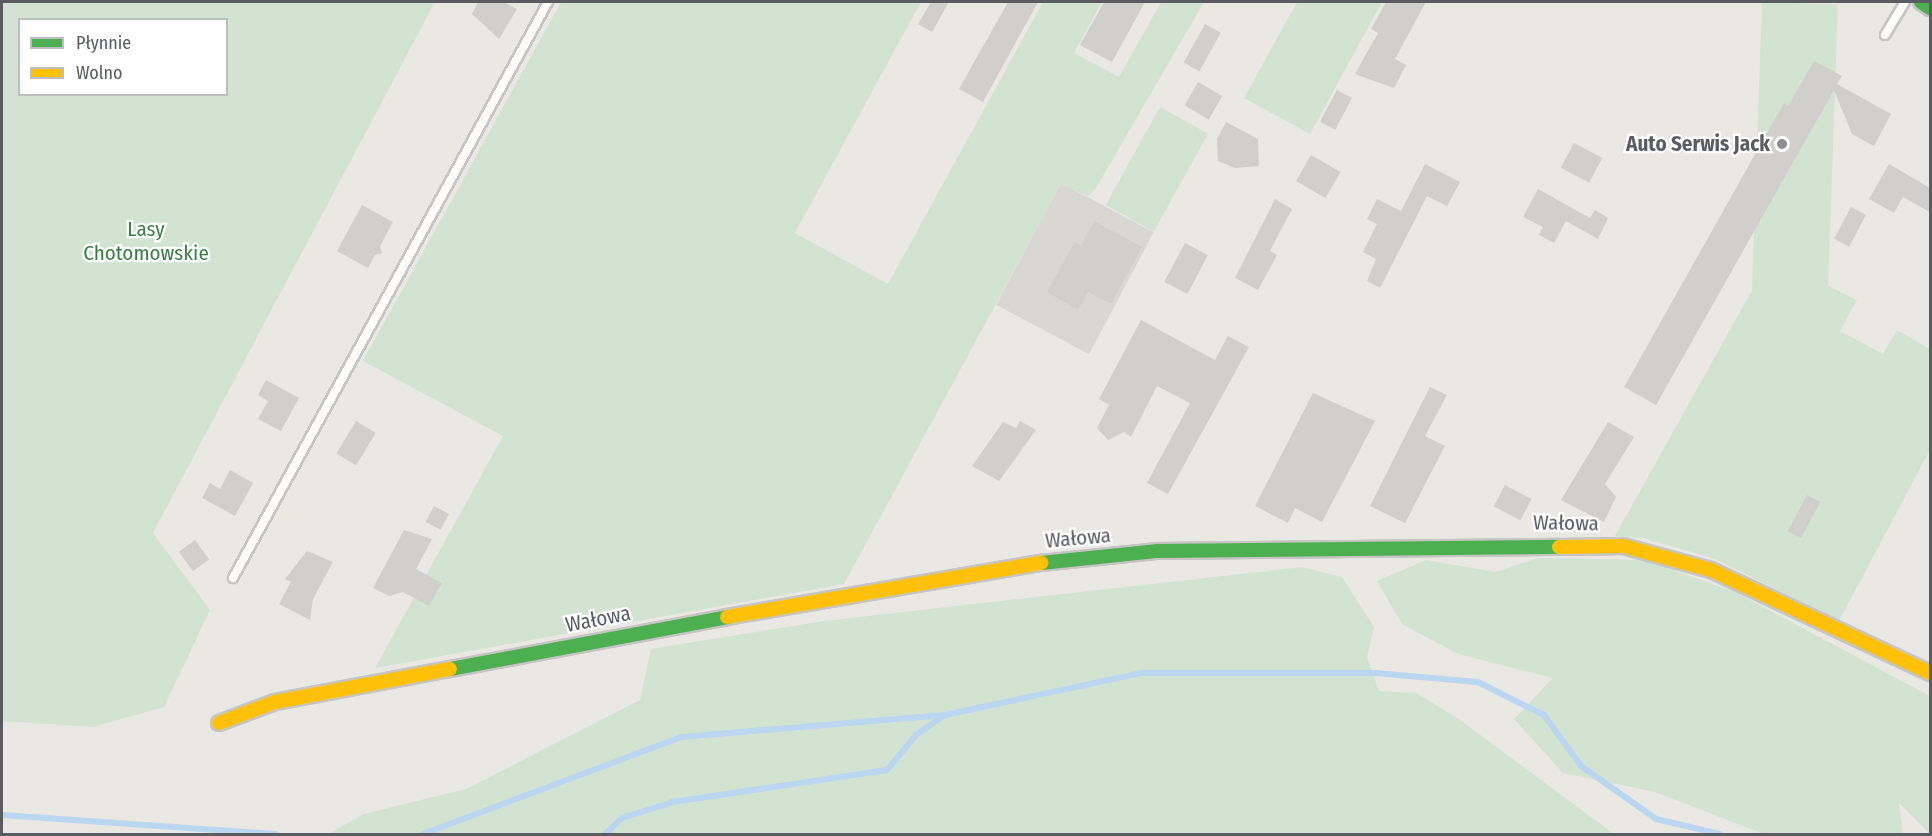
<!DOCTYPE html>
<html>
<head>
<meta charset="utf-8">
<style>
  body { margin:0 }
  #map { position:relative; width:1932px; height:836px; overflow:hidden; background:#e9e8e3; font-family:"Fira Sans Condensed",sans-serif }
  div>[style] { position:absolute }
  .industrial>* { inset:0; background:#d9d7d4; transform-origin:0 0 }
  .green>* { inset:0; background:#d2e4d1; transform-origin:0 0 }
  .stream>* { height:6px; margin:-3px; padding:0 3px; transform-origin:3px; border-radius:3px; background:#bad6f1 }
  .building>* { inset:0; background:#d0cfcc; transform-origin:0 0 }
  .roads { filter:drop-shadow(2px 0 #c6c5c4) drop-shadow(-2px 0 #c6c5c4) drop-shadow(0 2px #c6c5c4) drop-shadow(0 -2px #c6c5c4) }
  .lane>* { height:8px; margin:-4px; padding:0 4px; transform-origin:4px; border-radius:4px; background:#fcfcfb }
  .fast>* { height:14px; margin:-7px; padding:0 7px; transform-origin:7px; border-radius:7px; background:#4caf50 }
  .slow>* { height:14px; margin:-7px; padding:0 7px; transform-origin:7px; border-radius:7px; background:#ffc107 }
  .dots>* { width:16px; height:16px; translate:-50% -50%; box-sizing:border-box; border:3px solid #fff; border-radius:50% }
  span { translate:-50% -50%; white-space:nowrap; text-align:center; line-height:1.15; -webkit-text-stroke:4.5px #fff; paint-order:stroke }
  .poi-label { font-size:21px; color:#5a5c61; font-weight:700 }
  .right { translate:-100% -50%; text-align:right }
  .park-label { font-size:21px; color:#3b7e43 }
  .street-label { font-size:21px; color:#5a5c61 }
  .frame { position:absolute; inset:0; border:3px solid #5a5c61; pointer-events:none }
  .legend { position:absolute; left:18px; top:18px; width:210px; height:78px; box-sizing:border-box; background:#fff; border:2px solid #bdbec0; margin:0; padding:8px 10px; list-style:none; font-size:18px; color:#5a5c61 }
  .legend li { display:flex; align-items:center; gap:12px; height:30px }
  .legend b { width:30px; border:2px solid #bdbec0 }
</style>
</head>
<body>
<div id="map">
  <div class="industrial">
    <i style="left:1061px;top:183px;width:105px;height:138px;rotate:28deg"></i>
  </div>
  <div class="green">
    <i style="clip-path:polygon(evenodd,2px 2px,435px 2px,153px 533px,210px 610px,164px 707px,93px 727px,2px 721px,2px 2px,20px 20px,226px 20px,226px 94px,20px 94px,20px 20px)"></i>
    <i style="clip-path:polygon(561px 2px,921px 2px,795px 233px,888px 284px,1043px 2px,1102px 2px,1074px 53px,1119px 77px,1161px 2px,1204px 2px,1096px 188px,1088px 196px,1061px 184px,844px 584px,375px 668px,503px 436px,363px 361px)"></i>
    <i style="clip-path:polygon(1297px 2px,1382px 2px,1310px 134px,1244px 98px)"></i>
    <i style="left:1762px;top:2px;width:76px;height:455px;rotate:2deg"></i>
    <i style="left:1160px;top:107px;width:55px;height:112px;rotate:29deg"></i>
    <i style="clip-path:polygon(1810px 277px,1857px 300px,1840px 331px,1883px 354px,1897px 330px,1930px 349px,1930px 450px,1839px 621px,1715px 559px,1643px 538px,1615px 536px,1751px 292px,1788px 314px)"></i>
    <i style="clip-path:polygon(1538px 558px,1646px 560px,1737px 593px,1930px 696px,1930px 834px,1899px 803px,1903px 834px,1764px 834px,1655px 792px,1563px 773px,1514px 719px,1553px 678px,1458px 654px,1402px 624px,1377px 581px,1426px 560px,1496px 572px)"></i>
    <i style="clip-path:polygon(1302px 567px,1342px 577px,1374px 627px,1367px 657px,1379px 691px,1416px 693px,1456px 717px,1614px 834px,328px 834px,364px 814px,466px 789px,640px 700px,651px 649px,824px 621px)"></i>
  </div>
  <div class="stream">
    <i style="left:2px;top:815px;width:274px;rotate:4deg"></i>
    <i style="left:423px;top:834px;width:276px;rotate:-20.6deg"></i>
    <i style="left:681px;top:737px;width:264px;rotate:-4.8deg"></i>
    <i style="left:605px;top:834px;width:23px;rotate:-43deg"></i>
    <i style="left:622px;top:818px;width:53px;rotate:-17.4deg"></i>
    <i style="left:673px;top:802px;width:216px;rotate:-8.5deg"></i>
    <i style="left:887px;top:770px;width:45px;rotate:-50.4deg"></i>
    <i style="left:916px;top:735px;width:35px;rotate:-35deg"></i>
    <i style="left:945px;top:715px;width:200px;rotate:-12.1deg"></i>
    <i style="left:1141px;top:673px;width:234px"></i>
    <i style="left:1375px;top:673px;width:103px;rotate:5deg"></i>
    <i style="left:1478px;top:682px;width:74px;rotate:26.6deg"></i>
    <i style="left:1544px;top:715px;width:63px;rotate:54deg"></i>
    <i style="left:1581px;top:766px;width:92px;rotate:35.2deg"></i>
    <i style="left:1656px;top:819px;width:66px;rotate:13.2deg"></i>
  </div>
  <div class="building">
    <i style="clip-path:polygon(478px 2px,504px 2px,517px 9px,499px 39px,472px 14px)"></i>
    <i style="clip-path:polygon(931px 2px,949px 2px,932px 32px,918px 24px)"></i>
    <i style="clip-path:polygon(1008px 2px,1038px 2px,983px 102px,959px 89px)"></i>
    <i style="clip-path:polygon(1104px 2px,1145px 2px,1112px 62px,1080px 45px)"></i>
    <i style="clip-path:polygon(1386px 2px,1426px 2px,1395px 59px,1406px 65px,1394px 88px,1355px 74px,1378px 33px,1371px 29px)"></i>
    <i style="left:1205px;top:24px;width:18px;height:44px;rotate:29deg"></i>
    <i style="clip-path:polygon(1814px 61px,1842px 76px,1837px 84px,1891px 114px,1874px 146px,1852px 134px,1834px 90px,1656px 405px,1624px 387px,1784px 103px,1788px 106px)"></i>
    <i style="left:1198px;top:82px;width:28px;height:27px;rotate:30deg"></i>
    <i style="left:1337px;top:90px;width:17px;height:36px;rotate:28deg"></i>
    <i style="clip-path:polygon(1226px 122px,1258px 139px,1259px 166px,1235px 168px,1218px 161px,1217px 139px)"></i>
    <i style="left:1574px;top:143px;width:32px;height:28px;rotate:28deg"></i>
    <i style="left:1311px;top:155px;width:34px;height:30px;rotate:30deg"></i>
    <i style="clip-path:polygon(1425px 164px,1460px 182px,1447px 206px,1427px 196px,1380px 288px,1367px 281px,1376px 259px,1363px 252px,1377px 224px,1367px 219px,1377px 199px,1401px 211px)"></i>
    <i style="clip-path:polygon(1889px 164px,1930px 188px,1930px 212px,1903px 197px,1894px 213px,1869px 199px)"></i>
    <i style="clip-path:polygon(1538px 189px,1590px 218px,1595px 210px,1608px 218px,1598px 239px,1566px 221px,1554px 243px,1539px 235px,1543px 227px,1523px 217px)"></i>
    <i style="clip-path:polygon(1275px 199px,1292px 209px,1270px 251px,1277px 255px,1258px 290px,1235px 278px)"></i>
    <i style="clip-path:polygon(362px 205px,393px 222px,380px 246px,382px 253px,375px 255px,368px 268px,337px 251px)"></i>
    <i style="left:1851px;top:207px;width:17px;height:36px;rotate:28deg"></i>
    <i style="clip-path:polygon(1094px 221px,1142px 247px,1111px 304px,1088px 292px,1078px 310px,1047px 292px,1075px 242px,1081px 246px)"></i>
    <i style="left:1185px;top:243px;width:26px;height:44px;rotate:28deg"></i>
    <i style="clip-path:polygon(1141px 320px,1215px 360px,1228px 336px,1249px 347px,1168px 494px,1147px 483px,1190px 403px,1157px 386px,1131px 437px,1124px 432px,1108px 440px,1097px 428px,1109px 405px,1099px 399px)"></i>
    <i style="clip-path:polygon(266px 380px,299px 398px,281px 431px,258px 419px,268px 401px,258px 395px)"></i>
    <i style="clip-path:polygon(1430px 387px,1447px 395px,1425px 436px,1445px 446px,1405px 523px,1370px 506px)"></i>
    <i style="clip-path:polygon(1313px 393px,1375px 421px,1322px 522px,1295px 508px,1288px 523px,1255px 506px)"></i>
    <i style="left:356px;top:421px;width:23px;height:38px;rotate:31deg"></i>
    <i style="clip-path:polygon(1020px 421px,1036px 430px,999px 481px,972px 466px,1003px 422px,1016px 428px)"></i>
    <i style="clip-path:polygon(1608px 422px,1634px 437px,1605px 484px,1616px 497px,1604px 522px,1561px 500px)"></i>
    <i style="clip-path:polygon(230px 470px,253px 483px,235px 516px,202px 498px,210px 483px,220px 489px)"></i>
    <i style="left:1505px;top:485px;width:30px;height:24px;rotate:28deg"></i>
    <i style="left:1807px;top:495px;width:15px;height:41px;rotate:28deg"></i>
    <i style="left:434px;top:506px;width:17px;height:18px;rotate:28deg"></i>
    <i style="clip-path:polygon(404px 530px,432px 539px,416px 569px,442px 583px,429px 606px,403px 592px,389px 596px,373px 588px)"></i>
    <i style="left:195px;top:540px;width:24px;height:20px;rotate:54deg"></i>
    <i style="clip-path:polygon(307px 551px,333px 562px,313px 599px,310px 620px,279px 604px,291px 582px,285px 579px)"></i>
  </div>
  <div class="roads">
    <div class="lane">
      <i style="left:1885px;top:35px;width:39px;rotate:-59deg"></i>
      <i style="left:233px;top:578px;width:657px;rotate:-61.33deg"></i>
    </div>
    <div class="fast">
      <i style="left:1921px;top:2px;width:11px;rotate:34deg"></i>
      <i style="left:1041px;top:563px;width:118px;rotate:-5.9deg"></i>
      <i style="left:1158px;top:551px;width:401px;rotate:-0.6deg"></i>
      <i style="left:450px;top:669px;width:282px;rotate:-10.6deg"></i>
    </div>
    <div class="slow">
      <i style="left:1559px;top:547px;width:64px;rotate:-0.9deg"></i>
      <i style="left:1623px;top:546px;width:91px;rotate:15.3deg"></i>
      <i style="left:1711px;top:570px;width:242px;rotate:25.2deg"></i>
      <i style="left:727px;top:617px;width:319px;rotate:-9.8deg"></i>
      <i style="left:219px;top:723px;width:60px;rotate:-20.6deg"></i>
      <i style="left:275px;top:702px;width:178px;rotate:-10.7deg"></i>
    </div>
  </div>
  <div class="dots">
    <i style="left:1782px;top:144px;background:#8c8d8e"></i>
  </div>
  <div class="poi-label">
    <span class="right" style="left:1770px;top:144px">Auto Serwis Jack</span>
  </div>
  <div class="park-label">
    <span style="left:146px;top:241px">Lasy<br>Chotomowskie</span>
  </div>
  <div class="street-label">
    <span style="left:1566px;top:523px;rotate:1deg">Wałowa</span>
    <span style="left:1078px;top:538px;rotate:-5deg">Wałowa</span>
    <span style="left:598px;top:619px;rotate:-11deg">Wałowa</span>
  </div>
  <div class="frame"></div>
  <ul class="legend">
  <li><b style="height:8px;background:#4caf50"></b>Płynnie</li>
  <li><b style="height:8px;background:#ffc107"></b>Wolno</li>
  </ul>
</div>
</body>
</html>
